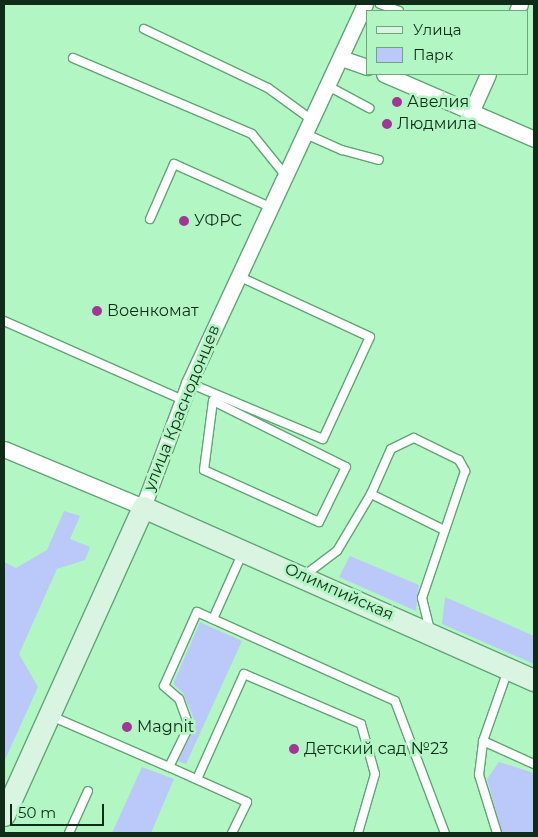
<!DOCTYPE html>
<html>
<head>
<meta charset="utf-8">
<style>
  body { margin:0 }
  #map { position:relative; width:538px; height:837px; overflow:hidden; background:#b1f6c3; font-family:Montserrat,sans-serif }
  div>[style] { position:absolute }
  .green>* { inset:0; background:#bbc9fa }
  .roads { filter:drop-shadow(1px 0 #62a476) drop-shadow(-1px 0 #62a476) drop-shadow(0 1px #62a476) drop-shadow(0 -1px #62a476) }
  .service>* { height:8px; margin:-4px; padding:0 4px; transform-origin:4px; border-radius:4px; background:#fff }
  .minor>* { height:15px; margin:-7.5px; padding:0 7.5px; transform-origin:7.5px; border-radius:7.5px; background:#fff }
  .secondary>* { height:21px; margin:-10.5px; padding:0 10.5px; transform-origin:10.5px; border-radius:10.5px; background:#d9f5e2 }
  .dots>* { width:14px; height:14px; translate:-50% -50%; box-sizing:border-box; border:2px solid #b1f6c3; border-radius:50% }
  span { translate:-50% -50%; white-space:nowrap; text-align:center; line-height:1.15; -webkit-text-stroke:5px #b1f6c3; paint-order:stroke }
  .poi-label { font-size:16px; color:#102c19 }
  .left { translate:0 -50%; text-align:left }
  .street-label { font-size:16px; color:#102c19 }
  .frame { position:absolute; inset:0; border:5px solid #102c19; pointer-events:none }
  .legend { position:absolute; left:366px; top:10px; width:162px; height:65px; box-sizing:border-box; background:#b1f6c3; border:1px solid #71a57f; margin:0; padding:6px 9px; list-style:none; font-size:15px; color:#102c19 }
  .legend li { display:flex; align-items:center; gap:10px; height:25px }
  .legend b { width:25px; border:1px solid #71a57f }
  .scale { position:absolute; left:10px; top:804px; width:94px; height:22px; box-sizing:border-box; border:2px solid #102c19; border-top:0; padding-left:6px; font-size:15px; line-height:18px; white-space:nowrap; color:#102c19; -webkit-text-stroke:4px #b1f6c3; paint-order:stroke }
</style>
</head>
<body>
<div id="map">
  <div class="green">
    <i style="clip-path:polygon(64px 511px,80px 516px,70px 539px,90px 547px,85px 560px,57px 569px,19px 654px,38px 687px,4px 762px,4px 562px,16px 568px,47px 550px)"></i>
    <i style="clip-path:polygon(350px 556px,419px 585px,416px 611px,339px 577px)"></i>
    <i style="clip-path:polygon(445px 597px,534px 636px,534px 664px,442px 624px)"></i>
    <i style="clip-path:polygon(200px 622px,242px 641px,186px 764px,178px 761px,196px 724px,183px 693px,173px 684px)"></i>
    <i style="clip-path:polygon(499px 762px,534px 773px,534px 833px,502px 833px,487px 779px)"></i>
    <i style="clip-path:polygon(142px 767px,174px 779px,151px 833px,112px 833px)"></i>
  </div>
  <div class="roads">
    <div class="service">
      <i style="left:380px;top:4px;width:20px;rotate:20deg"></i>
      <i style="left:144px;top:29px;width:137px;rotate:25.4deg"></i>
      <i style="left:268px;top:88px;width:54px;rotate:36deg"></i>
      <i style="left:73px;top:58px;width:194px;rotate:23deg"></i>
      <i style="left:252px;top:134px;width:54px;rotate:51deg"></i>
      <i style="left:328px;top:86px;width:47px;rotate:28.2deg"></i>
      <i style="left:308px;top:135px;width:37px;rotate:24deg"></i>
      <i style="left:342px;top:150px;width:38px;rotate:15deg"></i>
      <i style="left:150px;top:219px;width:60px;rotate:-66.4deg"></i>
      <i style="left:174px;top:164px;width:105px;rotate:24.1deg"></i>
      <i style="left:4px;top:321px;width:196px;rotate:23.8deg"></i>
      <i style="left:189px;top:383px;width:145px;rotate:22.7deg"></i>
      <i style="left:323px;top:439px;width:112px;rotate:-65.3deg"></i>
      <i style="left:370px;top:337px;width:145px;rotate:-155.2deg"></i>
      <i style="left:213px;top:401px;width:148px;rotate:26.4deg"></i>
      <i style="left:346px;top:467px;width:61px;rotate:116.1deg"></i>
      <i style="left:319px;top:522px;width:126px;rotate:-155.7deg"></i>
      <i style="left:204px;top:470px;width:70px;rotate:-82.6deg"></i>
      <i style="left:371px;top:494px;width:79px;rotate:26.2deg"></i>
      <i style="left:305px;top:575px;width:40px;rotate:-37deg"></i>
      <i style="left:337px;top:551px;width:66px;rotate:-59.2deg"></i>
      <i style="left:371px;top:494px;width:49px;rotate:-66deg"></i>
      <i style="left:391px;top:449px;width:25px;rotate:-26deg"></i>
      <i style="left:414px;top:438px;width:50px;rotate:26.1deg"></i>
      <i style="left:459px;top:460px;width:13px;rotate:61deg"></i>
      <i style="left:465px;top:471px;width:134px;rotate:108.7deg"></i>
      <i style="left:422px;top:598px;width:34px;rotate:76deg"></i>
      <i style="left:213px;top:619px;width:73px;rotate:-65.9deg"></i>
      <i style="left:51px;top:716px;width:129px;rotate:23.4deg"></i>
      <i style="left:483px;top:741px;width:56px;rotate:24.3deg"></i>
      <i style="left:197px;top:779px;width:115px;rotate:-65.9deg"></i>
      <i style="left:244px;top:674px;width:127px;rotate:23.1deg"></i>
      <i style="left:361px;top:724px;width:52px;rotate:74.4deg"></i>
      <i style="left:375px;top:774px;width:61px;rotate:106.1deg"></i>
      <i style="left:69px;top:833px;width:46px;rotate:-65.7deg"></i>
      <i style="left:232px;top:833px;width:34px;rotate:-64deg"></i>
      <i style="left:247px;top:802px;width:85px;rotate:-155.8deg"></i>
      <i style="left:169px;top:767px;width:46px;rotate:-64deg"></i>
      <i style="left:189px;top:726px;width:29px;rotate:-110deg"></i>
      <i style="left:179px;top:699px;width:20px;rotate:-139deg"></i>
      <i style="left:164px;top:686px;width:81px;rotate:-66deg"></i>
      <i style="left:197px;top:612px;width:217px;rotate:24.2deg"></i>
      <i style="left:395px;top:701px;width:141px;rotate:69.3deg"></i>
      <i style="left:497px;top:833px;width:61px;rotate:-107.2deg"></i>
      <i style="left:479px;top:775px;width:34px;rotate:-83deg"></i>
      <i style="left:483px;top:741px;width:75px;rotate:-70.6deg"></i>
    </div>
    <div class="minor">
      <i style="left:517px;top:11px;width:8px;rotate:-67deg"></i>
      <i style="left:341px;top:58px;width:28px;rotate:19deg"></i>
      <i style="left:384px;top:74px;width:163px;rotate:23.4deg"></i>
      <i style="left:472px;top:110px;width:39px;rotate:-66deg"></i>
      <i style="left:4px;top:449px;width:151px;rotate:22.6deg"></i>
      <i style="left:143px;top:507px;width:132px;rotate:-69.6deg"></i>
      <i style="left:189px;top:383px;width:418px;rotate:-65.1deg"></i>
    </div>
    <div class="secondary">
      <i style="left:4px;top:815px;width:338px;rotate:-65.7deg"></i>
      <i style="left:143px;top:507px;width:428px;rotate:23.9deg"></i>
    </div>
  </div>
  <div class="dots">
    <i style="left:397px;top:102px;background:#a23696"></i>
    <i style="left:387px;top:124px;background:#a23696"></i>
    <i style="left:184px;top:221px;background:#a23696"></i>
    <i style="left:97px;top:311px;background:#a23696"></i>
    <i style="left:127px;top:727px;background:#a23696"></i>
    <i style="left:294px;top:749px;background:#a23696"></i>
  </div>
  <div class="poi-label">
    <span class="left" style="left:407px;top:102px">Авелия</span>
    <span class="left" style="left:397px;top:124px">Людмила</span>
    <span class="left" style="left:194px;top:221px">УФРС</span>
    <span class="left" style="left:107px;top:311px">Военкомат</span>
    <span class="left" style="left:137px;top:727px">Magnit</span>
    <span class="left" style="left:304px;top:749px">Детский сад №23</span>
  </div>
  <div class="street-label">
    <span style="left:182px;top:408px;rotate:-68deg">улица Краснодонцев</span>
    <span style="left:339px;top:592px;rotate:24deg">Олимпийская</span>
  </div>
  <div class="frame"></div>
  <ul class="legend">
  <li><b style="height:6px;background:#d9f5e2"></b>Улица</li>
  <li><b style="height:14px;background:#bbc9fa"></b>Парк</li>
  </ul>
  <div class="scale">50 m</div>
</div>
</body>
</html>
